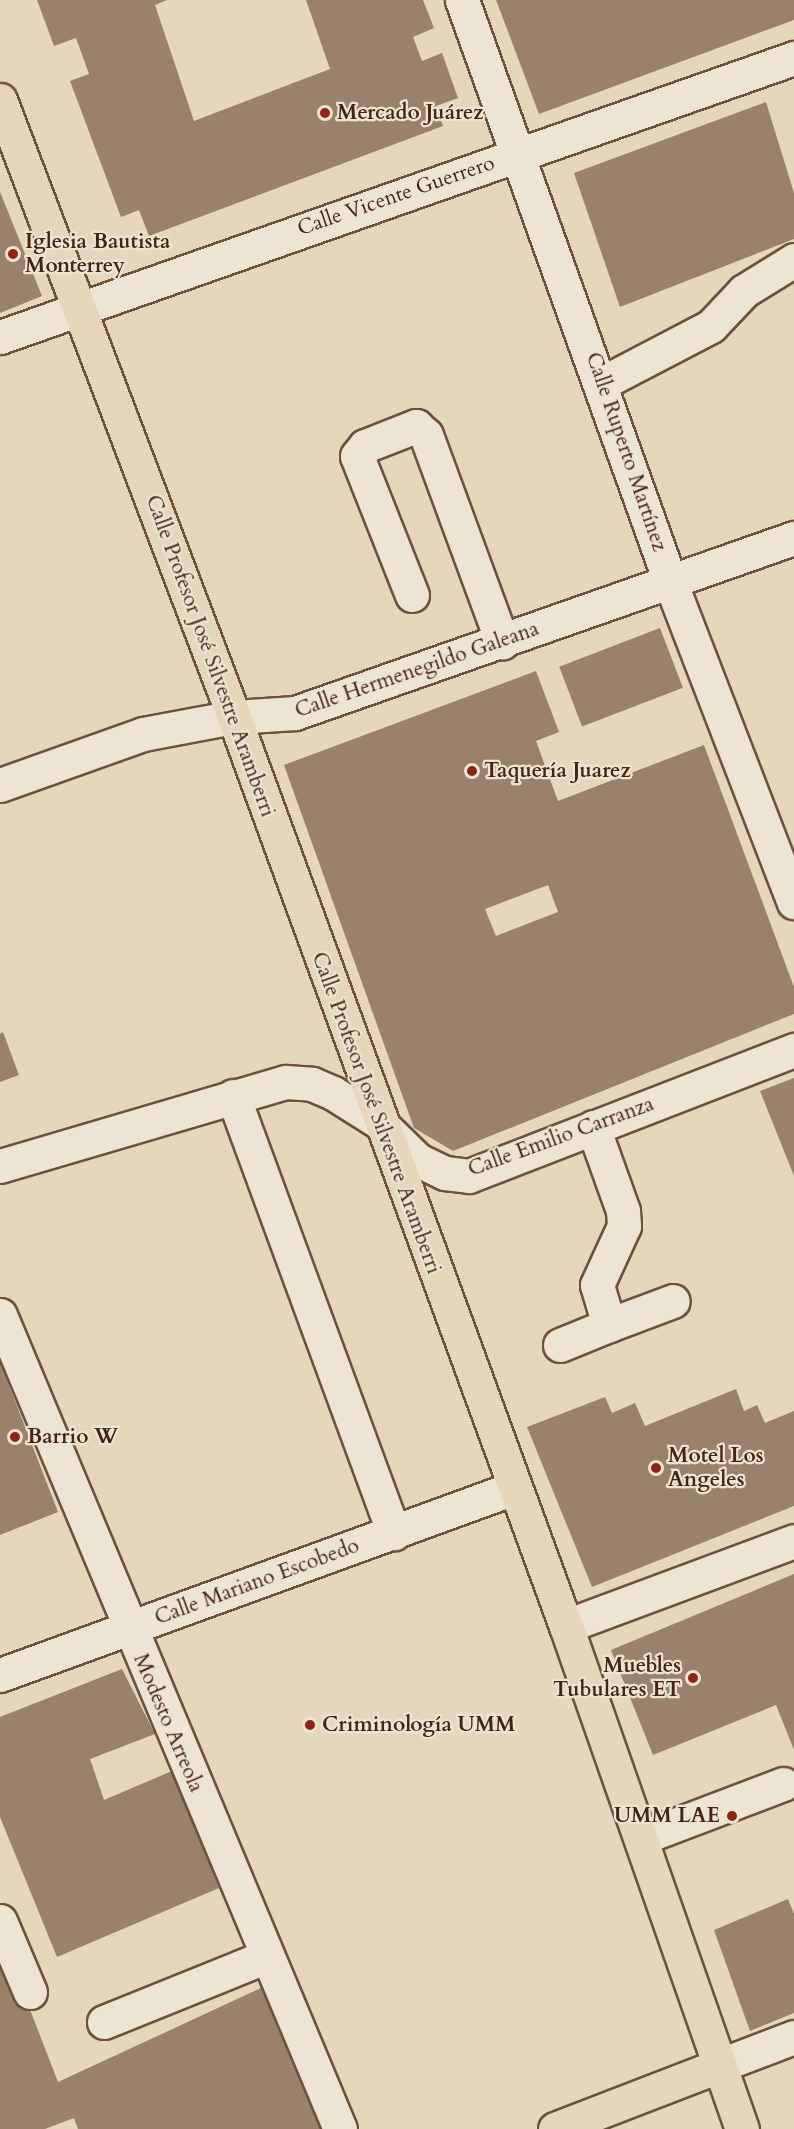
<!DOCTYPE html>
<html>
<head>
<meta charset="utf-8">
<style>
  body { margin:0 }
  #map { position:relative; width:794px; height:2129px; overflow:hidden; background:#e5d6bc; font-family:Cardo,serif }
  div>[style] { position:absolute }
  .building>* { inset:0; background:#99816b; transform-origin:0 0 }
  .roads { filter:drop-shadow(2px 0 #6e503d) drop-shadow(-2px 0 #6e503d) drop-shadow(0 2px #6e503d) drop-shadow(0 -2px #6e503d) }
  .minor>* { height:33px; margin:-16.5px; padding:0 16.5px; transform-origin:16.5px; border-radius:16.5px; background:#eee4d3 }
  .major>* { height:33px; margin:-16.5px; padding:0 16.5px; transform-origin:16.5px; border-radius:16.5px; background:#e5d6bc }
  .dots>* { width:16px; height:16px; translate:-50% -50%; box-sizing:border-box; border:3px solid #eee4d3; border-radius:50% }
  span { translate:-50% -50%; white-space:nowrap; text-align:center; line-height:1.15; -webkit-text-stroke:4.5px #eee4d3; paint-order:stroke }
  .poi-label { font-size:21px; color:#462413; font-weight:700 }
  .left { translate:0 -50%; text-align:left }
  .right { translate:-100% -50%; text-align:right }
  .street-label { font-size:21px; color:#462413 }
</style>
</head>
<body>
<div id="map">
  <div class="building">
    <i style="clip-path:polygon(37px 0,167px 0,155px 5px,194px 121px,330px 69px,306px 0,423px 0,434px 28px,413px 37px,422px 61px,442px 53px,458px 98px,436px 106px,443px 126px,149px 236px,139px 210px,121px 217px,70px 81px,89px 74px,76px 38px,54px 46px)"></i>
    <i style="clip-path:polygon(496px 0,794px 0,794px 20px,539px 114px)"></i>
    <i style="clip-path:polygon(766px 102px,794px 193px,794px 239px,620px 307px,574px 173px)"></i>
    <i style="clip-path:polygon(0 192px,42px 296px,0 313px)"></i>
    <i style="left:660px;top:628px;width:64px;height:108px;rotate:69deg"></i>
    <i style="clip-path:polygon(evenodd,536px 671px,559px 732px,536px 741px,558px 801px,704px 745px,794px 987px,794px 1014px,453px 1151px,414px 1128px,284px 765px,536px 671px,548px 885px,558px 912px,496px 936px,485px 909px,548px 885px)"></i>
    <i style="clip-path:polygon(3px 1032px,19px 1075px,0 1082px,0 1034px)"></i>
    <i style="clip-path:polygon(794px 1078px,794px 1176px,760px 1091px)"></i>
    <i style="clip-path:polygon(0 1362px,58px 1512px,0 1535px)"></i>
    <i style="clip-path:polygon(736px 1389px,744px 1411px,757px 1405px,765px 1423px,794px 1411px,794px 1506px,592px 1587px,527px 1427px,605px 1397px,612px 1413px,635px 1403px,645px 1426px)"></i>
    <i style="clip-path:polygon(794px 1574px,794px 1750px,776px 1705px,653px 1755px,611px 1650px)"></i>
    <i style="clip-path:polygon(122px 1669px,155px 1734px,90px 1759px,104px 1800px,172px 1771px,219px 1888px,57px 1957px,0 1817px,0 1717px)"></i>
    <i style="clip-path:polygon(788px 1899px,794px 1914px,794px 2013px,750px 2031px,714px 1930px)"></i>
    <i style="clip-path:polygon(5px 1945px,58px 2082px,261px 1988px,320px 2129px,78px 2129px,74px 2118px,45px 2129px,0 2129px,0 1947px)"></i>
  </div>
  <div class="roads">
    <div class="minor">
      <i style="left:462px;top:0;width:620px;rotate:70.31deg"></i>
      <i style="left:671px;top:584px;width:341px;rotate:68.9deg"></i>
      <i style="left:0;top:337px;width:842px;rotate:-19.36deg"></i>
      <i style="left:602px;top:383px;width:123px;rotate:-27.6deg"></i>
      <i style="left:711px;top:326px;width:48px;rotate:-46.7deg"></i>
      <i style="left:744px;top:291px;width:59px;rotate:-31.8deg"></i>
      <i style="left:412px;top:595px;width:149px;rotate:-111.6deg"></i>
      <i style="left:357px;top:456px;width:13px;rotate:-51deg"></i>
      <i style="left:365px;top:446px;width:55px;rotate:-21.4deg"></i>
      <i style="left:416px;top:426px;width:13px;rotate:42deg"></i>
      <i style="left:426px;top:435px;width:221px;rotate:69.8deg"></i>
      <i style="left:0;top:785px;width:152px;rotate:-19.6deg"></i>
      <i style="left:143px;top:734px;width:93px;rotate:-10.6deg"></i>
      <i style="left:234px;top:717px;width:61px;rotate:-3.8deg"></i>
      <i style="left:295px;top:713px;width:529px;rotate:-19.33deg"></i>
      <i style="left:233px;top:1096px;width:466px;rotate:69.8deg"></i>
      <i style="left:593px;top:1127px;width:89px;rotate:70.3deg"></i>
      <i style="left:623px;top:1211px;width:15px;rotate:86deg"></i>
      <i style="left:624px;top:1226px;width:65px;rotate:114.6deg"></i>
      <i style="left:597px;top:1285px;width:42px;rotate:73.3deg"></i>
      <i style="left:609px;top:1325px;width:68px;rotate:-20.6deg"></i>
      <i style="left:0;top:1166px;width:298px;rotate:-16.4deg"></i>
      <i style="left:286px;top:1082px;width:26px;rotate:4deg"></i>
      <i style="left:312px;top:1084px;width:23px;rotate:23deg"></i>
      <i style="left:333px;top:1093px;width:54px;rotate:32.2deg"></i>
      <i style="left:379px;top:1122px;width:54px;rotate:44.3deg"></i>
      <i style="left:418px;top:1160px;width:30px;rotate:26deg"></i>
      <i style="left:445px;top:1173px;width:24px;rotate:7deg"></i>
      <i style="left:469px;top:1176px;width:349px;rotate:-21.2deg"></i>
      <i style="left:0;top:1315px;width:882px;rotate:67.33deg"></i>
      <i style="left:560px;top:1345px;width:53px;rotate:-22.2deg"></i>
      <i style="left:566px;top:1626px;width:243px;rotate:-20.4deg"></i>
      <i style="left:0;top:1675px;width:547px;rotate:-19.99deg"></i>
      <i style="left:641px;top:1838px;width:152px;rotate:-20.8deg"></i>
      <i style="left:0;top:1921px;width:77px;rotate:67.1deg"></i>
      <i style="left:104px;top:2022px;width:176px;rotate:-22deg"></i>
      <i style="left:718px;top:2066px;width:81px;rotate:-20.9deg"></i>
    </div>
    <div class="major">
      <i style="left:0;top:100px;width:660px;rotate:69.23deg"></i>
      <i style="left:234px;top:717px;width:968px;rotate:69.94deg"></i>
      <i style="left:566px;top:1626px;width:533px;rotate:70.72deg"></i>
      <i style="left:555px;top:2129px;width:175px;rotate:-21.1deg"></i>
    </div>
  </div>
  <div class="dots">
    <i style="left:325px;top:113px;background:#8f2418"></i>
    <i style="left:13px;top:254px;background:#8f2418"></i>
    <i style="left:472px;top:771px;background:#8f2418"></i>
    <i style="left:15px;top:1437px;background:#8f2418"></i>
    <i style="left:656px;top:1468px;background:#8f2418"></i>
    <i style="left:693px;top:1678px;background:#8f2418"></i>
    <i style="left:310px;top:1725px;background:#8f2418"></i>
    <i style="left:732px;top:1816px;background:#8f2418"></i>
  </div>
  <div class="poi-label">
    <span class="left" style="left:337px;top:113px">Mercado Juárez</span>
    <span class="left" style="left:25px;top:254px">Iglesia Bautista<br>Monterrey</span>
    <span class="left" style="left:484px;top:771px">Taquería Juarez</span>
    <span class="left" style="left:27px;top:1437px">Barrio W</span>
    <span class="left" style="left:668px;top:1468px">Motel Los<br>Angeles</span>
    <span class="right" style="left:681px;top:1678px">Muebles<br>Tubulares ET</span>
    <span class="left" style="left:322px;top:1725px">Criminología UMM</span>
    <span class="right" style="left:720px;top:1816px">UMM LAE</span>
  </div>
  <div class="street-label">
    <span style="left:396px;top:196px;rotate:-19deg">Calle Vicente Guerrero</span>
    <span style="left:626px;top:452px;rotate:71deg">Calle Ruperto Martínez</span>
    <span style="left:210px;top:656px;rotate:70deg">Calle Profesor José Silvestre Aramberri</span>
    <span style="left:417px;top:670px;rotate:-19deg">Calle Hermenegildo Galeana</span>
    <span style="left:376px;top:1113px;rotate:70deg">Calle Profesor José Silvestre Aramberri</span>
    <span style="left:561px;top:1137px;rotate:-20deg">Calle Emilio Carranza</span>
    <span style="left:257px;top:1582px;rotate:-20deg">Calle Mariano Escobedo</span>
    <span style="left:168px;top:1723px;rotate:67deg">Modesto Arreola</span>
  </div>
</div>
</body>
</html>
